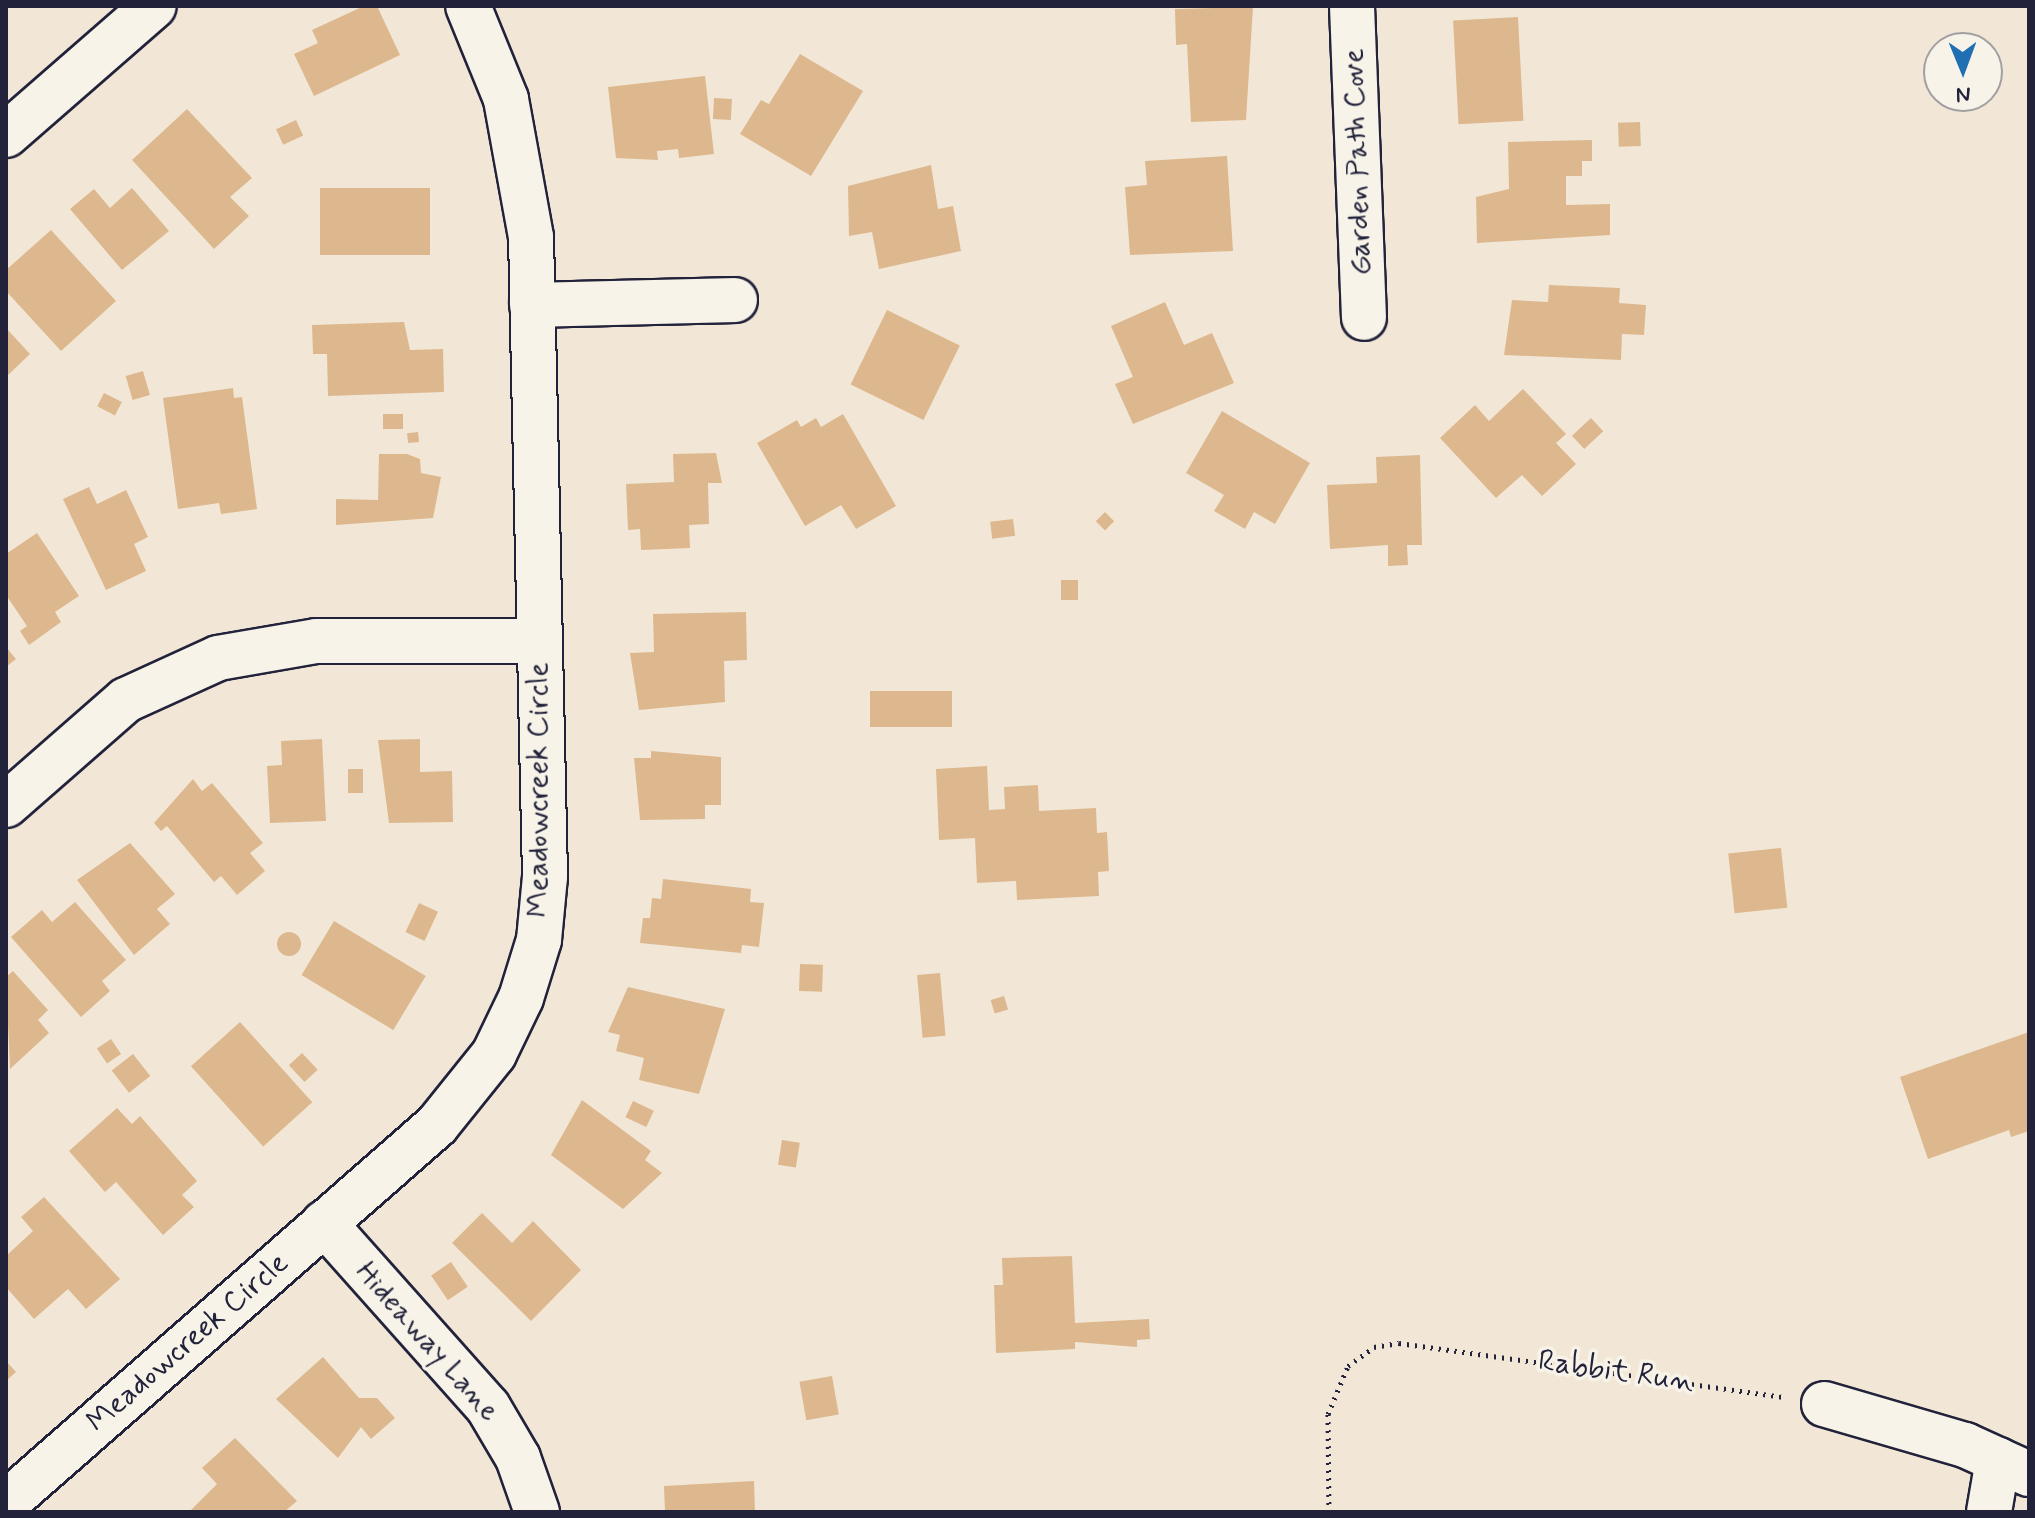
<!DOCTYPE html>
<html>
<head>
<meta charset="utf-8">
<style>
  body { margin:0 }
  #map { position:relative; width:2035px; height:1518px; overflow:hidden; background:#f2e7d6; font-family:Mynerve,sans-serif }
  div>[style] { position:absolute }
  .building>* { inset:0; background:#ddb88e; transform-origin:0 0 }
  .round { border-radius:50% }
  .path>* { height:5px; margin-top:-2.5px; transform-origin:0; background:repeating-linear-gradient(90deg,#22223b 0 2px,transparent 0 8px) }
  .roads { filter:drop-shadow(2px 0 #22223b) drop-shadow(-2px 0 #22223b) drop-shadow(0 2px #22223b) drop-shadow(0 -2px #22223b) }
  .minor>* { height:44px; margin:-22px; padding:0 22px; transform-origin:22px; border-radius:22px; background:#f7f3e8 }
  span { translate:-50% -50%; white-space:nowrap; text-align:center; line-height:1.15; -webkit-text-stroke:7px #f7f3e8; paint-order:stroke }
  .street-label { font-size:30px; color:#22223b }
  .frame { position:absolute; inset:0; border:8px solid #22223b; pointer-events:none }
  .north { position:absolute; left:1923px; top:32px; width:80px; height:80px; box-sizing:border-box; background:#f7f3e8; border:2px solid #a29fa3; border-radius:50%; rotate:179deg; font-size:22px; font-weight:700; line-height:32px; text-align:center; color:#22223b }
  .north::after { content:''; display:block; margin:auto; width:28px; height:36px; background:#1f6fb2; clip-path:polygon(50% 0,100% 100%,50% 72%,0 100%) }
</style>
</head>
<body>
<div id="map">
  <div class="building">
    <i style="clip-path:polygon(364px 6px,377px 6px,400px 55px,314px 96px,294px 54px,318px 43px,312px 30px)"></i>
    <i style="clip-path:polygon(1253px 7px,1246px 120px,1191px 122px,1187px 44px,1176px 45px,1175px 9px)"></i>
    <i style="left:1518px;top:17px;width:104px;height:65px;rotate:87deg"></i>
    <i style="clip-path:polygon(800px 54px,863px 91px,811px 176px,740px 134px,761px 100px,769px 104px)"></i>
    <i style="clip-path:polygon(705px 76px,714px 154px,679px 158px,678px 149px,657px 151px,658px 160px,616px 158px,608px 87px)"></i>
    <i style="left:714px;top:98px;width:18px;height:21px;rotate:3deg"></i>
    <i style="clip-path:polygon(187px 109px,252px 178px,230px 197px,249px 216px,214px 249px,132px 160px)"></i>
    <i style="left:296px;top:120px;width:17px;height:22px;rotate:65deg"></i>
    <i style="left:1640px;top:122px;width:24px;height:22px;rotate:88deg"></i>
    <i style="clip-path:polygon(1592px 140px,1592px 161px,1582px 161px,1582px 176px,1566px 176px,1566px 205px,1610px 204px,1610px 235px,1477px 243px,1476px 197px,1509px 189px,1508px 142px)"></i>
    <i style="clip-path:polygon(1227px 156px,1233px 251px,1130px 255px,1125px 187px,1147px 185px,1145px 161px)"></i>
    <i style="clip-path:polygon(931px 165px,938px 209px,953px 206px,961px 251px,879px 269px,872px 232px,849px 236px,848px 186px)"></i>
    <i style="clip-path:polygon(132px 188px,169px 231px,122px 270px,70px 209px,94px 189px,110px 208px)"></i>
    <i style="left:320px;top:188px;width:110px;height:67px"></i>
    <i style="clip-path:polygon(51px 230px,116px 301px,61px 351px,6px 291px,6px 270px)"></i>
    <i style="clip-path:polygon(1549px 285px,1620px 288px,1619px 303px,1646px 305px,1644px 335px,1622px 334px,1621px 360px,1504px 355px,1512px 300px,1548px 302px)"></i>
    <i style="clip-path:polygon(1165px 302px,1184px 345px,1212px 333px,1234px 383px,1133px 424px,1115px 384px,1133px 377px,1111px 326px)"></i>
    <i style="left:887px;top:310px;width:81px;height:83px;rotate:26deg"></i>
    <i style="clip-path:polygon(404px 322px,410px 350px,443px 349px,444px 392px,328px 396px,327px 354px,313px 354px,312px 325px)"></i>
    <i style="clip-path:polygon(6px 328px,30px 354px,6px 377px)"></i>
    <i style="left:143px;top:371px;width:25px;height:18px;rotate:74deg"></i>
    <i style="clip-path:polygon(233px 388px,234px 398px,242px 397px,257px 509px,221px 514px,219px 503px,178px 509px,163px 398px)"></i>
    <i style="clip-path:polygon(1523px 389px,1566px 434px,1556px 443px,1576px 464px,1542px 496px,1522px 475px,1496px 498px,1440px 438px,1475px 405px,1489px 421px)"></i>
    <i style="left:104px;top:393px;width:20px;height:15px;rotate:27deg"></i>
    <i style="clip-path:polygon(1222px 411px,1310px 463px,1275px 524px,1254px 512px,1245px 529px,1214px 511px,1224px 495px,1186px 473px)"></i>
    <i style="left:383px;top:414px;width:20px;height:15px"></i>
    <i style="clip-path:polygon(843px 414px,896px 506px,856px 529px,841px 505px,805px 526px,757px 443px,797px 420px,801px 427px,816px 418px,821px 427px)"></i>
    <i style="left:1591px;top:418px;width:18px;height:26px;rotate:47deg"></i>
    <i style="left:418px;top:432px;width:10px;height:11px;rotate:84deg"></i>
    <i style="clip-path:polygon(716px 453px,722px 483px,708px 483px,709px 524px,689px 525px,690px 548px,641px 550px,640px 529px,628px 530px,626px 484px,674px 482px,673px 454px)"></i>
    <i style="clip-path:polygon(379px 454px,407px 454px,420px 459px,421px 473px,441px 477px,433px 518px,336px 525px,336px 499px,378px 500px)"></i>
    <i style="clip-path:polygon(1420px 455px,1422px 545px,1407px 545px,1408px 565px,1388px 566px,1388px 545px,1330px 549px,1327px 485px,1377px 483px,1376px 457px)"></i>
    <i style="clip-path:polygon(89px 487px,97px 504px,126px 490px,148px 537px,134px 544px,146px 571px,106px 590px,63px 499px)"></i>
    <i style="left:1105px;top:512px;width:13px;height:13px;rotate:45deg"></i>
    <i style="left:1013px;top:519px;width:17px;height:23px;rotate:83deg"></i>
    <i style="clip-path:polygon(37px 533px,79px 596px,55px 612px,61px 622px,29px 645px,20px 631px,27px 626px,6px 595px,6px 554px)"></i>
    <i style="left:1061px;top:580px;width:17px;height:20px"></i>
    <i style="clip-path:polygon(746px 612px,747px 660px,724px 661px,725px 702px,639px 710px,630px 653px,654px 652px,653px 614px)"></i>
    <i style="clip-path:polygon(6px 647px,16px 659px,6px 667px)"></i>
    <i style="left:870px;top:691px;width:82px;height:36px"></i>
    <i style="clip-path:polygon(322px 739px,326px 821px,270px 823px,267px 766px,282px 765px,281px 741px)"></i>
    <i style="clip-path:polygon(420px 739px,420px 772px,452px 771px,453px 822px,389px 823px,378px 740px)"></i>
    <i style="clip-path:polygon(651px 751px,721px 757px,721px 805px,705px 805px,705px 819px,640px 820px,634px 758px,651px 758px)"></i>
    <i style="clip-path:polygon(987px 766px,989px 810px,1005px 809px,1004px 787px,1038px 785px,1039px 811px,1096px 808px,1097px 833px,1107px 832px,1109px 871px,1098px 872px,1099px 896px,1017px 900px,1016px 881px,977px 883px,975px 838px,939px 840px,936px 769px)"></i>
    <i style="left:363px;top:769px;width:24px;height:15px;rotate:90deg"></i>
    <i style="clip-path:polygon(193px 779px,202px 791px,212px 783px,263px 843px,250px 853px,265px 871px,237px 895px,221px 876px,214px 882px,167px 826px,161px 831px,154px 823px)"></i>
    <i style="clip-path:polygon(130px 843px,175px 894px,157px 909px,170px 924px,134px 955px,77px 880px)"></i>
    <i style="left:1781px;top:848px;width:60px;height:53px;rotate:84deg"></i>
    <i style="clip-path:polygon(663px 879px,751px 889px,750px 902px,764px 903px,759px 947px,742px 945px,741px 953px,640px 943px,643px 918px,650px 918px,652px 898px,661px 899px)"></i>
    <i style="clip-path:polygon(75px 902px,126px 960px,102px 981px,110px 991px,81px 1017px,11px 937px,42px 910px,52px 922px)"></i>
    <i style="left:419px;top:903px;width:21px;height:32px;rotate:25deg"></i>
    <i style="left:334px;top:921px;width:107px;height:63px;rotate:31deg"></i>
    <i class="round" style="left:277px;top:932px;width:24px;height:24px"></i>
    <i style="left:800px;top:964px;width:23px;height:27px;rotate:2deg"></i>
    <i style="clip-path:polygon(13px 971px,48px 1010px,38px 1020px,49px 1033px,10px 1069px,6px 977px)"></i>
    <i style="left:940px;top:973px;width:63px;height:23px;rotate:85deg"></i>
    <i style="clip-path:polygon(628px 987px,725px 1009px,699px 1094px,639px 1080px,644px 1058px,616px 1051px,620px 1035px,608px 1032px)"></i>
    <i style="left:1004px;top:996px;width:14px;height:14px;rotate:73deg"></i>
    <i style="left:240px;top:1022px;width:108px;height:66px;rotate:48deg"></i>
    <i style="clip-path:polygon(2029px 1032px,2029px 1131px,2011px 1137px,2009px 1130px,1928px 1159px,1900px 1077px)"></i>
    <i style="left:111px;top:1039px;width:18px;height:17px;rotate:56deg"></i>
    <i style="left:302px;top:1053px;width:23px;height:18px;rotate:47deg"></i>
    <i style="left:133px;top:1054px;width:28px;height:27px;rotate:52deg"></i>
    <i style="clip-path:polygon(582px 1100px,651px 1151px,645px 1160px,662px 1173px,623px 1209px,551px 1155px)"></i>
    <i style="left:633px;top:1101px;width:23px;height:18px;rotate:25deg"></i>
    <i style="clip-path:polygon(117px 1108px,132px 1124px,140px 1116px,197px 1181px,182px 1195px,194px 1207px,163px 1235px,116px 1182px,105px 1192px,69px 1151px)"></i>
    <i style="left:782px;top:1140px;width:18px;height:25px;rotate:9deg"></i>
    <i style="clip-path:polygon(44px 1197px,120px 1279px,86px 1309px,68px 1289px,34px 1319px,6px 1287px,6px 1256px,33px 1231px,21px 1217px)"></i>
    <i style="clip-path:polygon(482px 1213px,512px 1243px,533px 1221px,581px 1270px,531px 1321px,452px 1243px)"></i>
    <i style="clip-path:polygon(1072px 1256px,1075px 1323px,1149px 1319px,1150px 1339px,1137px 1340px,1137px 1347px,1075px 1342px,1075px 1349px,996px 1353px,994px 1285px,1003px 1285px,1002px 1258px)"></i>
    <i style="left:451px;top:1262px;width:30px;height:24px;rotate:56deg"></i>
    <i style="clip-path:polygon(323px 1357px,359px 1398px,377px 1398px,395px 1418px,371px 1439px,361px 1427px,338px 1458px,276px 1399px)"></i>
    <i style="clip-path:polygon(6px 1361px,16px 1372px,6px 1381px)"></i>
    <i style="left:832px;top:1376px;width:39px;height:33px;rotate:80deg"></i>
    <i style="clip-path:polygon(235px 1438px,297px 1501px,284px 1512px,189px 1512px,217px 1484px,202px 1468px)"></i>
    <i style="clip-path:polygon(754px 1481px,755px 1512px,665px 1512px,664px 1486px)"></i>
  </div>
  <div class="path">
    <i style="left:1329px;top:1512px;width:98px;rotate:-90.6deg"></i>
    <i style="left:1328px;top:1414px;width:52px;rotate:-67.4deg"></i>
    <i style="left:1348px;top:1366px;width:32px;rotate:-36deg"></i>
    <i style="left:1374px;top:1347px;width:25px;rotate:-9deg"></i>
    <i style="left:1399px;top:1343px;width:389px;rotate:8deg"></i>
  </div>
  <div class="roads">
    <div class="minor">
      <i style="left:1352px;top:6px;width:312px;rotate:87.8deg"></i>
      <i style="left:6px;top:135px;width:196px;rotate:-41.1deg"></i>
      <i style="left:532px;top:305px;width:203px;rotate:-1.4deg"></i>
      <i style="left:6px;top:805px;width:159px;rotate:-41.2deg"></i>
      <i style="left:126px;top:700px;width:101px;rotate:-24.5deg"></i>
      <i style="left:218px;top:658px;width:99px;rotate:-9.8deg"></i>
      <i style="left:316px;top:641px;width:223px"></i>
      <i style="left:324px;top:1223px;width:246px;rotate:48.3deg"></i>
      <i style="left:488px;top:1407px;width:59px;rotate:59.5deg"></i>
      <i style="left:518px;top:1458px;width:57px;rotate:70.6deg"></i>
      <i style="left:1824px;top:1404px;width:147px;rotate:16.2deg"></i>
      <i style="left:1965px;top:1445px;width:70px;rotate:24.4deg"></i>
      <i style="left:6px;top:1503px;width:573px;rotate:-41.25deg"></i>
      <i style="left:437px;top:1125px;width:91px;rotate:-51.2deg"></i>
      <i style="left:494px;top:1054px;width:62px;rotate:-64.3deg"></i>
      <i style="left:521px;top:998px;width:61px;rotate:-72.8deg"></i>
      <i style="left:539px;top:940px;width:63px;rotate:-84.6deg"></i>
      <i style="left:545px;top:877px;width:640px;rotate:-91.25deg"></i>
      <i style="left:531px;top:237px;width:140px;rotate:-100.3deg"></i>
      <i style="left:506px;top:99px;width:100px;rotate:-112.2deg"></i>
      <i style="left:1989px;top:1512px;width:53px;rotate:-80.2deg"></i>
    </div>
  </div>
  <div class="street-label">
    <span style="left:1358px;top:162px;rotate:-92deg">Garden Path Cove</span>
    <span style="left:539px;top:790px;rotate:-90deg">Meadowcreek Circle</span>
    <span style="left:427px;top:1342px;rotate:49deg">Hideaway Lane</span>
    <span style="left:188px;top:1343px;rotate:-41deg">Meadowcreek Circle</span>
    <span style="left:1616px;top:1372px;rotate:8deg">Rabbit Run</span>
  </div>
  <div class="frame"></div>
  <div class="north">N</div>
</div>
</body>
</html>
